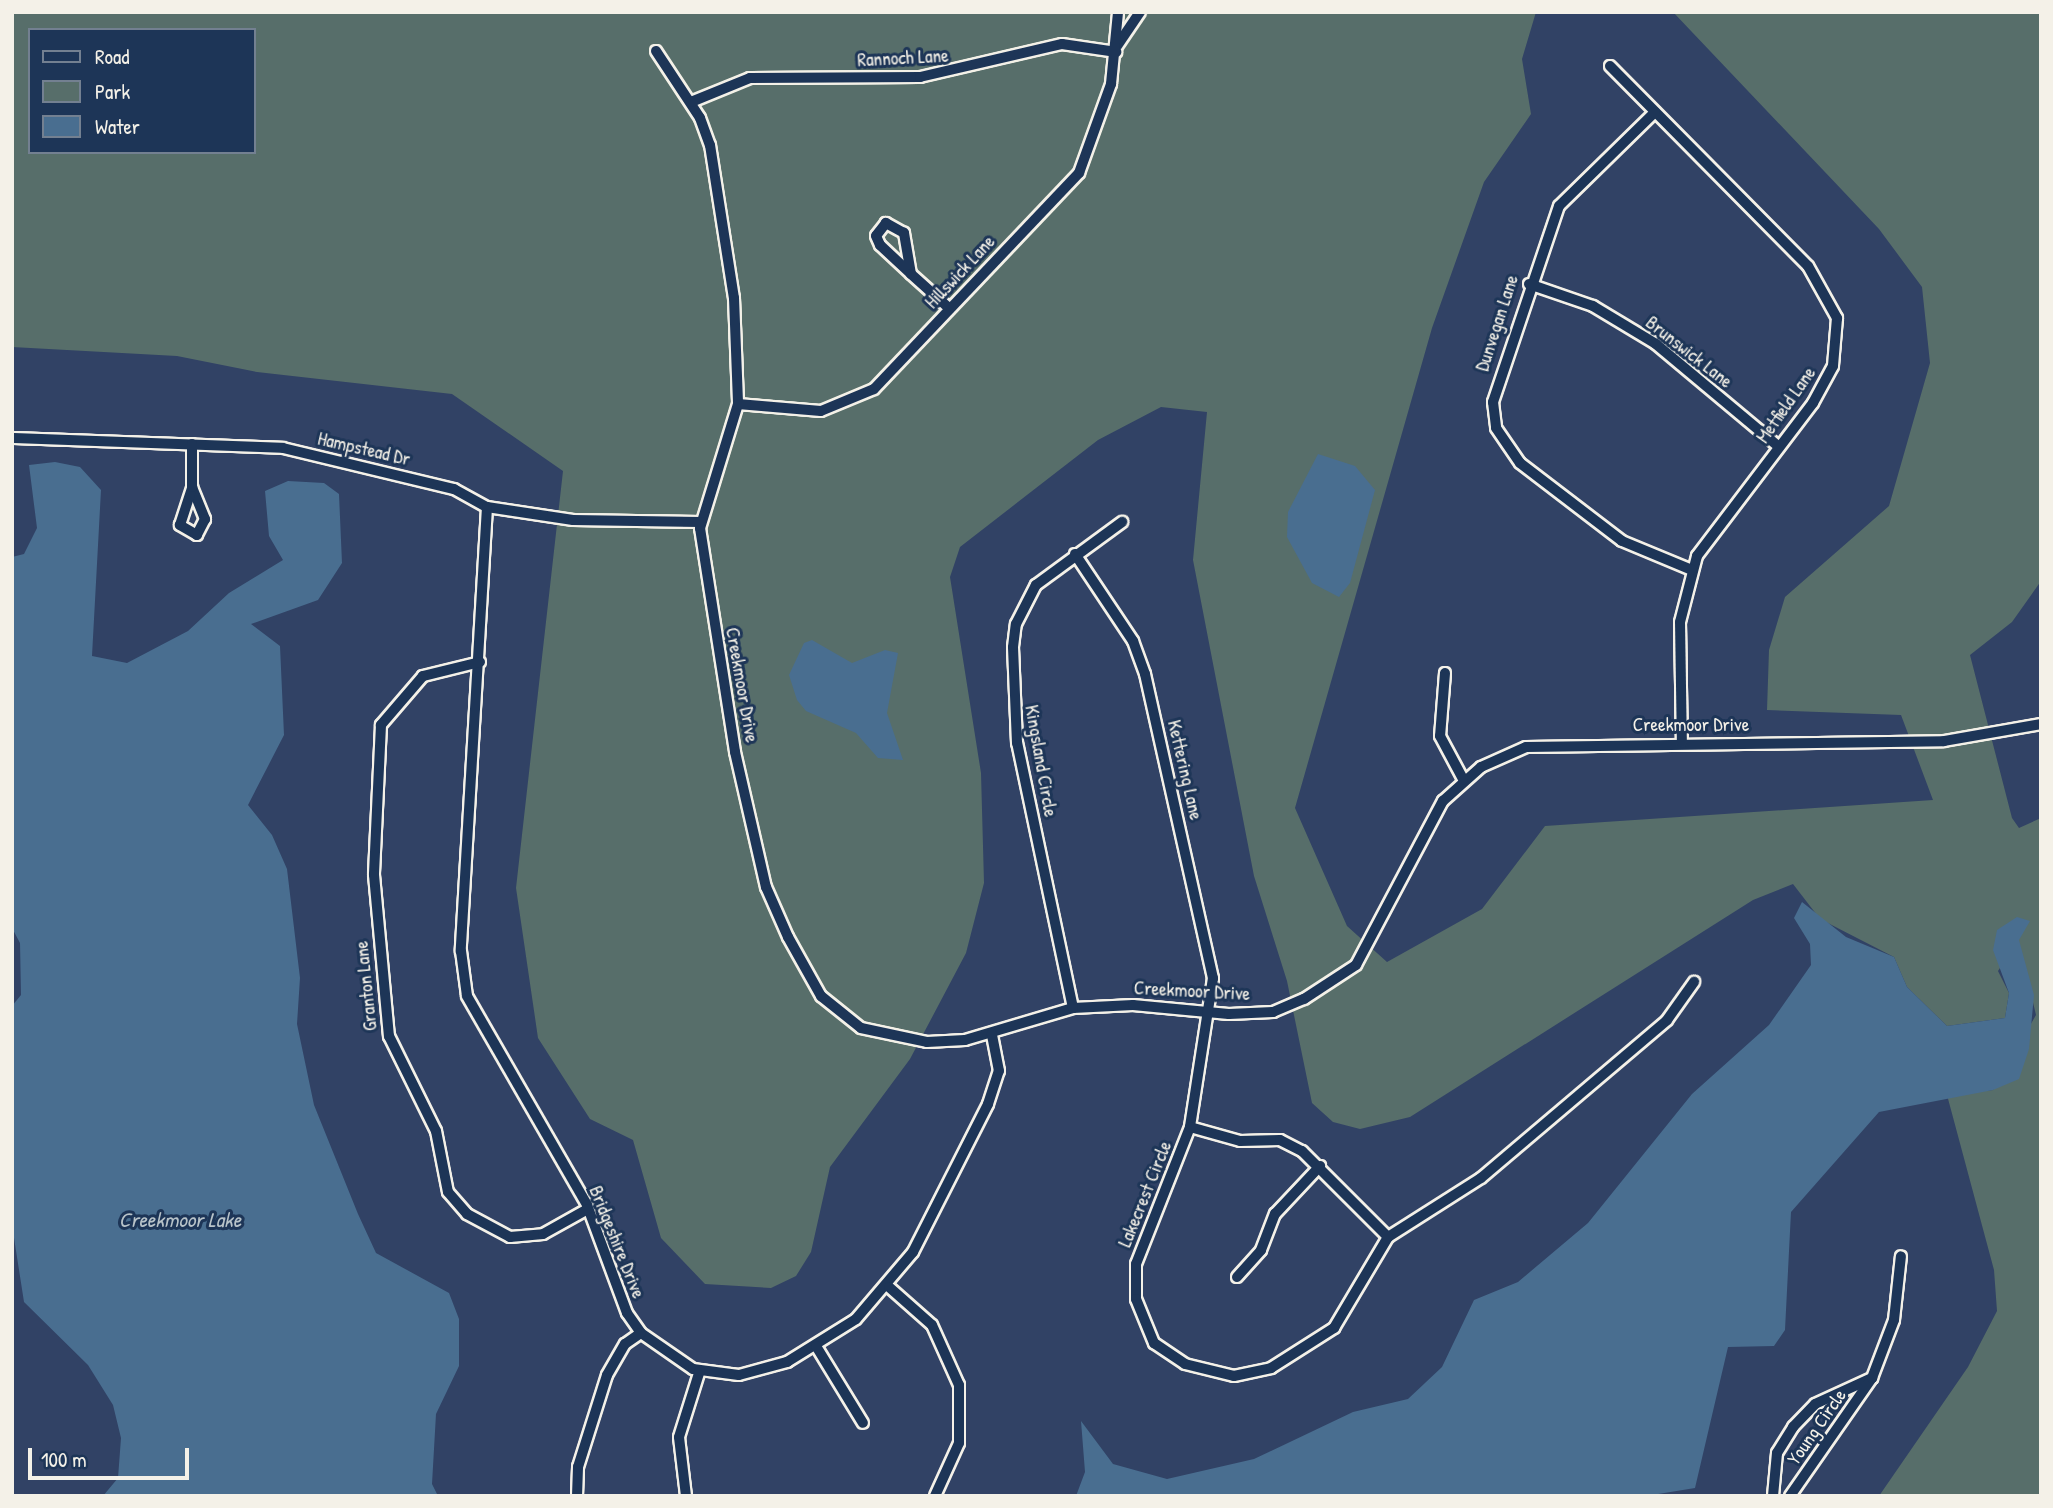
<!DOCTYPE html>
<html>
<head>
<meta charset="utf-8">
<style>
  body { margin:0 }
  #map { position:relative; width:2053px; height:1508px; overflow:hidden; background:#314265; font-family:"Patrick Hand",sans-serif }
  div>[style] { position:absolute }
  .green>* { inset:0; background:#576e6a }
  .water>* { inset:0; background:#496e90 }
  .roads { filter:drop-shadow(2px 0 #f4f1e8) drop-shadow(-2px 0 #f4f1e8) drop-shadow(0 2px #f4f1e8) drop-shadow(0 -2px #f4f1e8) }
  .minor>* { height:10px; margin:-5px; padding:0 5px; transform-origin:5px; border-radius:5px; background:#1d3557 }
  span { translate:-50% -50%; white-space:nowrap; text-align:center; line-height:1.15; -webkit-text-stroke:6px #1d3557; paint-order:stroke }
  .street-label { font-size:19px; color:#f4f1e8 }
  .water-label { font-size:21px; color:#b8c3c9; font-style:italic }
  .frame { position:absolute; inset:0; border:14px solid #f4f1e8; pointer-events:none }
  .legend { position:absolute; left:28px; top:28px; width:228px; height:126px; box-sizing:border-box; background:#1d3557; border:2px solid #738091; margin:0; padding:9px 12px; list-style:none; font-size:21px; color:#f4f1e8 }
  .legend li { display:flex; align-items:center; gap:14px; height:35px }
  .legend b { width:35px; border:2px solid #738091 }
  .scale { position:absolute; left:28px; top:1448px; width:161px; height:32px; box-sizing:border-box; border:4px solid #f4f1e8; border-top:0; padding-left:9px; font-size:21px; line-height:24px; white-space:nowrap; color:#f4f1e8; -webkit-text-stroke:5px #1d3557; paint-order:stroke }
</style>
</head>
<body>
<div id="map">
  <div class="green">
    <i style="clip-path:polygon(evenodd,12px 12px,1536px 12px,1522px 59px,1531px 114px,1484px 182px,1432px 328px,1295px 808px,1347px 926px,1387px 962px,1482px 909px,1545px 826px,1933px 800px,1901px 715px,1767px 710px,1769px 650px,1785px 597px,1889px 506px,1930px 363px,1922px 287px,1879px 229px,1673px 12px,2041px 12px,2041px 581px,2012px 622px,1970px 655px,2012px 818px,2019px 828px,2041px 818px,2041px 1496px,1879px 1496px,1968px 1367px,1997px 1311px,1994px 1270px,1947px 1095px,1993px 1090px,2036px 1015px,2018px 940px,1998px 971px,2009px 993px,2005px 1018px,1947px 1026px,1907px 987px,1894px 957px,1820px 919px,1793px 884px,1753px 900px,1410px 1117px,1360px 1129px,1333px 1122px,1312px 1103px,1287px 981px,1254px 876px,1193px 560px,1207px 412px,1161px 407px,1098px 440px,960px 547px,950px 577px,981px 773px,984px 883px,966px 953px,910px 1059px,830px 1167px,811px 1252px,796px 1276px,771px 1288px,705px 1284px,661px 1238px,633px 1140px,590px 1119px,538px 1038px,516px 888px,563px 471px,452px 394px,257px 372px,177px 356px,12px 347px,12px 12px,30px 30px,254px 30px,254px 152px,30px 152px,30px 30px)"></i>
  </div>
  <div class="water">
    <i style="clip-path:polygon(1318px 454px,1355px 466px,1375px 490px,1350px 583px,1339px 597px,1312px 583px,1287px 537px,1288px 512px)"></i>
    <i style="clip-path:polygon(55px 462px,80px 467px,101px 490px,92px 656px,127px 663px,188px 631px,229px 593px,283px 560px,269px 536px,265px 491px,288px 481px,324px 483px,339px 494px,342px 563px,318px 600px,251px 624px,280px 646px,284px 735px,248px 805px,272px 835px,287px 869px,300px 978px,297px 1024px,314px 1105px,358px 1214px,376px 1253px,449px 1293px,459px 1319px,459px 1366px,436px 1414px,432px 1484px,438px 1496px,103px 1496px,118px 1478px,121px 1438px,113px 1405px,88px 1365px,24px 1302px,12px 1225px,12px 1006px,21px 995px,20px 943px,12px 928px,12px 557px,24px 554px,37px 528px,29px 465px)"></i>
    <i style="clip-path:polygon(812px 640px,852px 663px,885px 650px,898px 653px,887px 713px,903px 760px,878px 758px,856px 733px,806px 711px,797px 700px,789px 675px,804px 643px)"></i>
    <i style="clip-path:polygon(1802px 902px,1846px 937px,1894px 957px,1907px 987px,1947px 1026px,2005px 1018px,2009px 993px,1993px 950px,1997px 930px,2017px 917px,2030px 921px,2019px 940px,2034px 995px,2029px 1049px,2019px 1079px,1993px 1090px,1879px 1112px,1791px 1212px,1785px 1330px,1774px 1346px,1728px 1347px,1695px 1488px,1646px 1496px,1076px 1496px,1085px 1472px,1081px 1421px,1113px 1464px,1167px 1479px,1254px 1459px,1353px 1412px,1408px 1399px,1442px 1367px,1474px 1300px,1518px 1282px,1588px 1223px,1692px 1094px,1769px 1025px,1811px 965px,1810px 944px,1794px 918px)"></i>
  </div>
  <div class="roads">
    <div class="minor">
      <i style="left:1117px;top:46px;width:41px;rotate:-55.9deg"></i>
      <i style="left:656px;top:51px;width:80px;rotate:56.7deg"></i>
      <i style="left:700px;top:118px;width:29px;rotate:70deg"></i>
      <i style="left:710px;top:145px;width:155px;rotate:81.1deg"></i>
      <i style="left:734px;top:298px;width:106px;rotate:87.8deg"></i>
      <i style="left:738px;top:404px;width:130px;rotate:107deg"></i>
      <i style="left:700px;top:528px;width:227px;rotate:81.1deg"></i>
      <i style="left:735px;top:752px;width:139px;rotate:77.1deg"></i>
      <i style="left:766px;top:887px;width:55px;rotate:66.3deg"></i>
      <i style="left:788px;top:937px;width:68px;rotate:60.8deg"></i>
      <i style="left:821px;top:996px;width:51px;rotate:38.7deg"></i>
      <i style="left:861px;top:1028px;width:67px;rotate:12deg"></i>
      <i style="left:927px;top:1042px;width:38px;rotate:-3deg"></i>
      <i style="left:965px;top:1040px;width:113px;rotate:-16.5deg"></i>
      <i style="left:1073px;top:1008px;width:60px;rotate:-2.9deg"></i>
      <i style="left:1133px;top:1005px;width:96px;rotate:5.4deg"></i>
      <i style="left:1229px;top:1014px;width:44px;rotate:-2.6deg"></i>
      <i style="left:1273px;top:1012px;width:34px;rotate:-23deg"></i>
      <i style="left:1304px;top:999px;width:62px;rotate:-33.2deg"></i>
      <i style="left:1356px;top:965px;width:186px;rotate:-62.1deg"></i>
      <i style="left:1443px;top:801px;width:51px;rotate:-41.8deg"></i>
      <i style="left:1481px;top:767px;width:49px;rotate:-24deg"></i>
      <i style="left:1526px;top:747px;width:418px;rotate:-0.8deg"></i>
      <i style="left:1944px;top:741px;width:98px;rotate:-9.9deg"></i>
      <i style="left:1610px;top:66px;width:281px;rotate:45.3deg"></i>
      <i style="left:1808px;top:266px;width:60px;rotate:60.9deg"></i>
      <i style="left:1837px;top:318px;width:48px;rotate:94.8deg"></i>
      <i style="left:1833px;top:366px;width:42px;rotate:118.4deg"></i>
      <i style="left:1813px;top:403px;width:192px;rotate:127.2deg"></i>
      <i style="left:1697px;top:556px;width:68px;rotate:104.4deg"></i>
      <i style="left:1680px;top:622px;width:121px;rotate:89.1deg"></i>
      <i style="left:691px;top:102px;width:64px;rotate:-22.1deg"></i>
      <i style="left:750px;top:78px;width:170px;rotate:-0.3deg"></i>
      <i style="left:920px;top:77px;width:146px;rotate:-13.1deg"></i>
      <i style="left:1062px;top:44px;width:55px;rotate:8.4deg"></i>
      <i style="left:1655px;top:112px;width:134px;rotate:135.6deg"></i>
      <i style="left:1559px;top:206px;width:207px;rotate:108.6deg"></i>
      <i style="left:1493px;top:402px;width:26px;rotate:83deg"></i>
      <i style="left:1496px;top:428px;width:42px;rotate:55.6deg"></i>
      <i style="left:1520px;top:463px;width:128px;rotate:37.4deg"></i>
      <i style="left:1622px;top:541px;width:76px;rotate:22.5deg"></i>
      <i style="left:911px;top:274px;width:42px;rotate:-99.7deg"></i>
      <i style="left:904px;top:233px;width:21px;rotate:-151deg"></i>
      <i style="left:886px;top:223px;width:16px;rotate:128deg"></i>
      <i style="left:876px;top:236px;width:10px;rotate:66deg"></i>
      <i style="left:880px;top:245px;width:42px;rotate:43.1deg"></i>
      <i style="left:911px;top:274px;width:52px;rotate:41.9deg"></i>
      <i style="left:1529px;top:284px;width:68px;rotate:19deg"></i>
      <i style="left:1593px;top:306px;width:74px;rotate:31.1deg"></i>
      <i style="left:1656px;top:344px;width:160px;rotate:39.9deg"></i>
      <i style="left:738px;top:404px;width:83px;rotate:4.8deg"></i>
      <i style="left:821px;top:411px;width:57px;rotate:-22.5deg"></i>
      <i style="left:874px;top:389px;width:298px;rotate:-46.5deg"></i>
      <i style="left:1079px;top:173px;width:95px;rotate:-70.2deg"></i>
      <i style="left:1111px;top:84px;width:72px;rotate:-84.4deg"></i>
      <i style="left:12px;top:438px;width:271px;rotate:2.1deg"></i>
      <i style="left:283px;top:448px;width:176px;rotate:13.5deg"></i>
      <i style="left:454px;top:489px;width:38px;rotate:29deg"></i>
      <i style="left:487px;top:507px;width:87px;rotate:8.6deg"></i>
      <i style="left:573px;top:520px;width:128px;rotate:0.9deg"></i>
      <i style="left:192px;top:487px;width:35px;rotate:68deg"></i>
      <i style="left:205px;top:519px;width:18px;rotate:117deg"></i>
      <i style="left:197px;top:535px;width:20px;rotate:-150deg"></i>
      <i style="left:180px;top:525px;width:40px;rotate:-72deg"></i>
      <i style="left:192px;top:487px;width:43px;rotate:-90deg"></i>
      <i style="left:487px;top:507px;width:445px;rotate:93.4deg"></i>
      <i style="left:461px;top:951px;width:45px;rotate:82.4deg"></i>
      <i style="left:467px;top:996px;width:241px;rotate:60.1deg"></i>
      <i style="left:587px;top:1205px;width:115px;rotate:69.7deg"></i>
      <i style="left:627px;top:1313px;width:24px;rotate:55deg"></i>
      <i style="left:641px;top:1333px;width:63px;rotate:34.7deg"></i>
      <i style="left:693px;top:1369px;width:46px;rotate:7.4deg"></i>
      <i style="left:739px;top:1375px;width:50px;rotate:-15.2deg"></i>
      <i style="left:787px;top:1362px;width:81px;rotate:-31.9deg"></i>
      <i style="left:856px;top:1319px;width:88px;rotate:-49.6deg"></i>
      <i style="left:913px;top:1252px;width:166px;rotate:-63.1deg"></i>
      <i style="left:988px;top:1104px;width:35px;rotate:-72deg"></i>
      <i style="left:999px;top:1071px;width:38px;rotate:-101deg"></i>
      <i style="left:1075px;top:554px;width:105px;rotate:56.3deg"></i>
      <i style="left:1133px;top:641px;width:35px;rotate:70deg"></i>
      <i style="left:1145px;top:674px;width:312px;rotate:77.4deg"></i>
      <i style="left:1213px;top:978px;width:151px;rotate:98.8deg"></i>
      <i style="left:1190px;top:1127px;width:147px;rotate:111.5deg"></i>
      <i style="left:1136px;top:1264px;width:35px;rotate:90deg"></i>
      <i style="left:1136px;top:1299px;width:48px;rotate:67.8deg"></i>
      <i style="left:1154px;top:1343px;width:37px;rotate:34deg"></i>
      <i style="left:1185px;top:1364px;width:50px;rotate:13.8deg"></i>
      <i style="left:1234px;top:1376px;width:38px;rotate:-12deg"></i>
      <i style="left:1271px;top:1368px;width:75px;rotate:-32.4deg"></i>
      <i style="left:1334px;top:1328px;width:106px;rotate:-59.3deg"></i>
      <i style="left:1388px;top:1237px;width:110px;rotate:-32.4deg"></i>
      <i style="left:1481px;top:1178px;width:244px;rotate:-40.3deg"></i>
      <i style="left:1667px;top:1020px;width:47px;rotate:-54.6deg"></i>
      <i style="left:480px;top:662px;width:59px;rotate:166.2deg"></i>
      <i style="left:423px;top:676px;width:65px;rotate:130.6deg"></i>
      <i style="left:381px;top:725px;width:150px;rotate:92.7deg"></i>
      <i style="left:374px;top:875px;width:162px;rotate:84.7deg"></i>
      <i style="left:389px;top:1036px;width:106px;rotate:63.7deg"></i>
      <i style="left:436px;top:1131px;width:62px;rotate:78.9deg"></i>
      <i style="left:448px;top:1192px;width:29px;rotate:49deg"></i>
      <i style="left:467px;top:1214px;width:49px;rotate:28.1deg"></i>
      <i style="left:510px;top:1237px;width:33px;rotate:-5deg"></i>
      <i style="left:543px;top:1234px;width:51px;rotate:-29.1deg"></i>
      <i style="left:1445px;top:673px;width:63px;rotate:94.5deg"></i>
      <i style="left:1440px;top:736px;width:49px;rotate:61.9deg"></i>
      <i style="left:1073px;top:1008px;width:271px;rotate:-101.9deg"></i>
      <i style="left:1017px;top:743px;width:96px;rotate:-92.4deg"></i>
      <i style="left:1013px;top:647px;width:23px;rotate:-83deg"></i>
      <i style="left:1016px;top:624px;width:44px;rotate:-62.9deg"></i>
      <i style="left:1036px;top:585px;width:107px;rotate:-36.2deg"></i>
      <i style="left:1190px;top:1127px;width:52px;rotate:15.6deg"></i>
      <i style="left:1240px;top:1141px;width:40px;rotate:-1.4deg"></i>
      <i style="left:1280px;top:1140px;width:25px;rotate:27deg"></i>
      <i style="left:1302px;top:1151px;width:122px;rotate:45deg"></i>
      <i style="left:1237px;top:1277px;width:36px;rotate:-48deg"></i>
      <i style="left:1261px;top:1250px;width:39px;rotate:-69deg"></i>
      <i style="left:1275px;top:1214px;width:66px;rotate:-46.8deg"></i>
      <i style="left:889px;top:1287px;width:57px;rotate:41.5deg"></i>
      <i style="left:932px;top:1325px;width:66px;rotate:65.8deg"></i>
      <i style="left:959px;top:1385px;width:58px;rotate:90deg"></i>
      <i style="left:959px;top:1443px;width:58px;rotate:114.4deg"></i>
      <i style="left:816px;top:1346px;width:90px;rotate:58.6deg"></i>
      <i style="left:577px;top:1496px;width:29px;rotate:-88deg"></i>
      <i style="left:578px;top:1467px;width:96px;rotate:-72.5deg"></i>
      <i style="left:607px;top:1375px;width:36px;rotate:-60deg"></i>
      <i style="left:625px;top:1344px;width:19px;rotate:-35deg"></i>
      <i style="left:686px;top:1496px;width:59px;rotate:-96.8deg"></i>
      <i style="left:679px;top:1437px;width:70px;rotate:-72.6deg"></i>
      <i style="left:1773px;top:1496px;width:43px;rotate:-84.7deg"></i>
      <i style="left:1777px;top:1453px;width:31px;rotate:-58deg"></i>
      <i style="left:1793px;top:1427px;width:32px;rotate:-46deg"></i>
      <i style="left:1815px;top:1404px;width:63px;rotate:-24.5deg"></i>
      <i style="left:1790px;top:1496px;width:144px;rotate:-55.2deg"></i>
      <i style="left:1872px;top:1378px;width:62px;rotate:-69.2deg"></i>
      <i style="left:1894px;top:1320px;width:64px;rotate:-83.8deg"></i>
    </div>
  </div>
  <div class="street-label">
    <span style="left:903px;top:58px;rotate:-3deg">Rannoch Lane</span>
    <span style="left:960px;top:272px;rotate:-47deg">Hillswick Lane</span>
    <span style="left:1497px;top:323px;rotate:-72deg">Dunvegan Lane</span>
    <span style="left:1689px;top:352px;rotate:38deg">Brunswick Lane</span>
    <span style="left:1786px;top:405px;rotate:-55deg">Metfield Lane</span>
    <span style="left:364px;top:449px;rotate:13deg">Hampstead Dr</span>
    <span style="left:742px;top:685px;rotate:80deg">Creekmoor Drive</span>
    <span style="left:1691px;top:725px">Creekmoor Drive</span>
    <span style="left:1041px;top:761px;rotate:80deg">Kingsland Circle</span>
    <span style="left:1185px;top:770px;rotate:77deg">Kettering Lane</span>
    <span style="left:366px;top:986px;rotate:-96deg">Granton Lane</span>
    <span style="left:1192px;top:991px;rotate:3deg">Creekmoor Drive</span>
    <span style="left:1145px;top:1194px;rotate:-68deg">Lakecrest Circle</span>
    <span style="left:617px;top:1242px;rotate:68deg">Bridgeshire Drive</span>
    <span style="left:1817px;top:1427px;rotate:-55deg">Young Circle</span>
  </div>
  <div class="water-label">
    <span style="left:180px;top:1220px">Creekmoor Lake</span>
  </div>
  <div class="frame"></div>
  <ul class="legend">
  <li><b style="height:9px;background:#1d3557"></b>Road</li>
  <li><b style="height:19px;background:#576e6a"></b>Park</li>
  <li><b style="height:19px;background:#496e90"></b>Water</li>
  </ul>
  <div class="scale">100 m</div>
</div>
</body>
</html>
